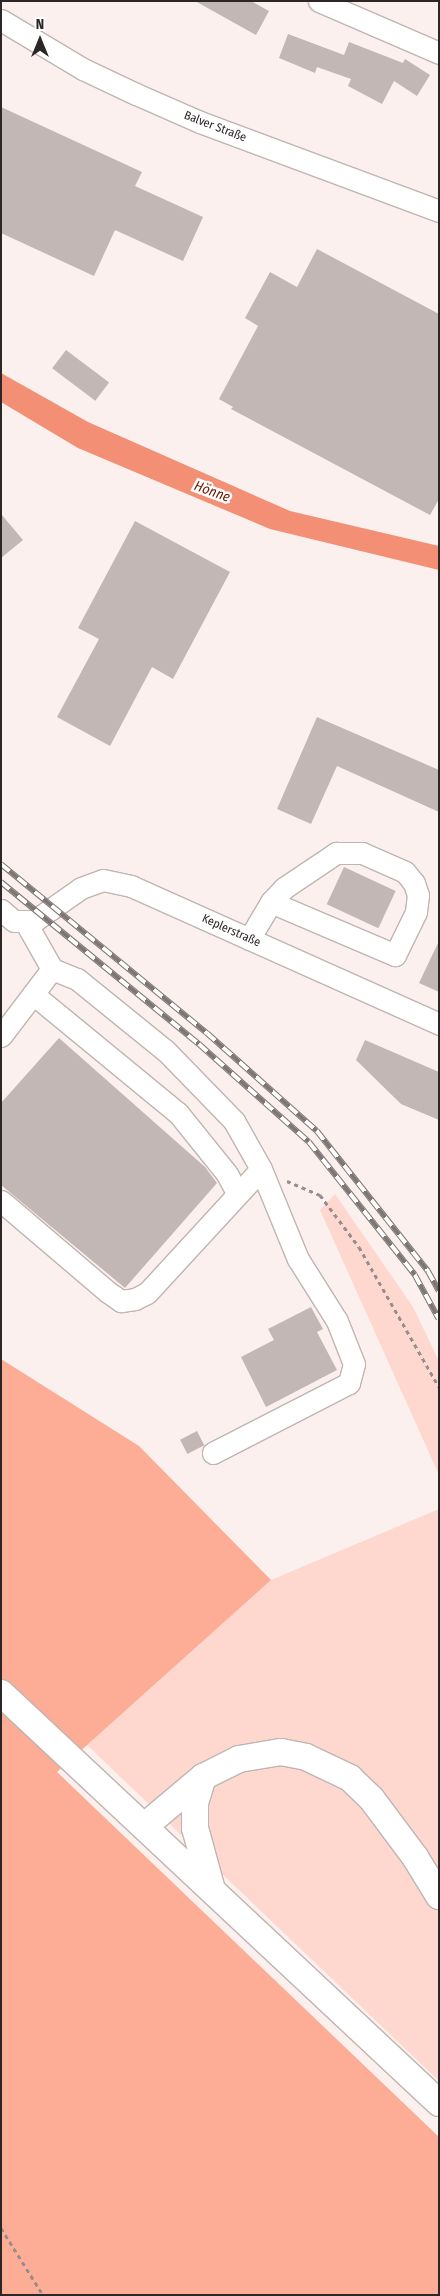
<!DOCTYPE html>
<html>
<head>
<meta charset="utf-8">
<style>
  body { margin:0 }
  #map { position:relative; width:440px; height:2296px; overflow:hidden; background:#fbf0ed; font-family:"Fira Sans Condensed",sans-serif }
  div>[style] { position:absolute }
  .green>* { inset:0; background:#fed8ce }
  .forest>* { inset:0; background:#fdac95 }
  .water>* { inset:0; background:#f28f74 }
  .building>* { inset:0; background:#c2b7b4; transform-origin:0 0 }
  .path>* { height:3px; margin-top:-1.5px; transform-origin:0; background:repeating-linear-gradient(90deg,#968e8c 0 4px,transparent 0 8px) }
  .roads { filter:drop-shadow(1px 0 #bfb5b2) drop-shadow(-1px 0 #bfb5b2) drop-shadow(0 1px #bfb5b2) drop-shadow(0 -1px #bfb5b2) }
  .minor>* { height:21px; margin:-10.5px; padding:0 10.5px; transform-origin:10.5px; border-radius:10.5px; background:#fff }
  .major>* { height:26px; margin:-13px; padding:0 13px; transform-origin:13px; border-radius:13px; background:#fff }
  .rail>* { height:5.5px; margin-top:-2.75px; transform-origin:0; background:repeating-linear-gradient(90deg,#fff 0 11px,#7e7674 0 22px); box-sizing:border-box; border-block:1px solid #7e7674 }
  span { translate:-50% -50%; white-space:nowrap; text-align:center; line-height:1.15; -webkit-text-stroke:5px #fff; paint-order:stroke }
  .street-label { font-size:12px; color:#2c2726 }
  .water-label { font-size:14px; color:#711900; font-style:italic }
  .frame { position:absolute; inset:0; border:2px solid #2c2726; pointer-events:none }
  .north { position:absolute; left:15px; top:15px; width:50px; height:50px; -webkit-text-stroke:4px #fff; paint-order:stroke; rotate:0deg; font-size:14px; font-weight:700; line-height:20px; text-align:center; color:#2c2726 }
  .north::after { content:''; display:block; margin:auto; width:18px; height:22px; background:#2c2726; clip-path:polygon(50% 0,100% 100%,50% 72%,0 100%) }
</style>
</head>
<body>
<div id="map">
  <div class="green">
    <i style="clip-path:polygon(335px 1194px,413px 1307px,439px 1361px,439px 1475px,320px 1210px)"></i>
    <i style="clip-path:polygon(439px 1509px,439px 2081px,87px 1745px,271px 1580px)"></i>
  </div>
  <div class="forest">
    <i style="clip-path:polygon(1px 1359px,139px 1446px,271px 1580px,57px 1772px,439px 2137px,439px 2295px,1px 2295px)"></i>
  </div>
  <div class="water">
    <i style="clip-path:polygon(1px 373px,88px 422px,290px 511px,439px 546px,439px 570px,270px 529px,78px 448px,1px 402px)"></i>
  </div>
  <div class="building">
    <i style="clip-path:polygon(195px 1px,251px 1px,269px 11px,256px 35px)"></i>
    <i style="clip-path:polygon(288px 34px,344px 55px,349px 42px,403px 63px,405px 59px,430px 75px,417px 96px,394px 81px,382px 104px,348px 86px,351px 79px,317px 67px,315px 73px,279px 58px)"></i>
    <i style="clip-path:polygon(1px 107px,142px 172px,135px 186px,203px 217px,183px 261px,115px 230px,94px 276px,1px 233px)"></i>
    <i style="clip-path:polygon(317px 249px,439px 314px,439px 499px,430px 515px,231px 409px,233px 407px,219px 399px,258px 326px,245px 318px,270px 272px,297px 287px)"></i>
    <i style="left:66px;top:350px;width:54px;height:23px;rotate:37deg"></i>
    <i style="clip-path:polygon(1px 514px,23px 540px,1px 558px)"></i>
    <i style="clip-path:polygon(135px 521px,230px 572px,173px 679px,152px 667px,110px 746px,57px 717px,99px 639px,78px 628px)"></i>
    <i style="clip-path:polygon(317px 717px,439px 770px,439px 812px,337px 766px,311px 824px,277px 809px)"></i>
    <i style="left:344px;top:867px;width:57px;height:41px;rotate:25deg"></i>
    <i style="clip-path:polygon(439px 941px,439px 992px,419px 983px)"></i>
    <i style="clip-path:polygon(59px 1038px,205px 1167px,217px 1183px,125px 1288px,1px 1185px,1px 1103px)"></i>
    <i style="clip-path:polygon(365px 1040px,439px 1072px,439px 1120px,401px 1104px,356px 1060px)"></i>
    <i style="clip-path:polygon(311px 1307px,323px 1329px,317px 1332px,337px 1370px,266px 1407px,241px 1357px,274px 1340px,268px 1329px)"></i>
    <i style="left:197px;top:1431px;width:16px;height:19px;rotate:63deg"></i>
  </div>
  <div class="path">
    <i style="left:287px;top:1181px;width:36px;rotate:23deg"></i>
    <i style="left:320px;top:1195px;width:65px;rotate:53.1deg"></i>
    <i style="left:359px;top:1247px;width:161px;rotate:60.3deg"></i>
    <i style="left:1px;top:2228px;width:79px;rotate:57.9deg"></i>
  </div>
  <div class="roads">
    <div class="minor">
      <i style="left:319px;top:1px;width:131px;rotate:23.4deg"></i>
      <i style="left:1px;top:20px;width:96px;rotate:30.9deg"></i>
      <i style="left:83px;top:69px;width:59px;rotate:25.3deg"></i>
      <i style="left:136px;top:94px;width:70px;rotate:23.6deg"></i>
      <i style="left:200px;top:122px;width:255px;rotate:20.4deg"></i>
      <i style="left:1px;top:910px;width:17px;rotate:40deg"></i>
      <i style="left:14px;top:921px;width:20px"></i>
      <i style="left:34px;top:921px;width:57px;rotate:-35.1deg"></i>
      <i style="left:81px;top:888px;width:23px;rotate:-20deg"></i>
      <i style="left:103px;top:880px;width:29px;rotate:12deg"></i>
      <i style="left:131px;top:886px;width:338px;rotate:24.1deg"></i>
      <i style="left:249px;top:939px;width:43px;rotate:-59.3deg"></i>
      <i style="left:271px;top:902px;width:19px;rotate:-47deg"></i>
      <i style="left:284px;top:888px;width:63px;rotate:-33.9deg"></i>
      <i style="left:336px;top:853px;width:26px"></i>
      <i style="left:362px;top:853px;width:47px;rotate:23.8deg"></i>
      <i style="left:405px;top:872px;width:14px;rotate:51deg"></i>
      <i style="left:414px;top:883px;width:13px;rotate:72deg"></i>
      <i style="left:418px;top:895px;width:17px;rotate:97deg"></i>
      <i style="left:416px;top:912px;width:48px;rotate:116deg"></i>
      <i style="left:395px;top:955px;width:135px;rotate:-156.9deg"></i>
      <i style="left:52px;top:969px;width:27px;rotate:22deg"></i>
      <i style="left:77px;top:979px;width:114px;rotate:39deg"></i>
      <i style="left:166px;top:1051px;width:98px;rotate:45.8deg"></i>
      <i style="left:234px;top:1121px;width:55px;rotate:60.6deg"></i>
      <i style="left:261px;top:1169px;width:97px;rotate:67.7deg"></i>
      <i style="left:298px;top:1259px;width:73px;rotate:57.8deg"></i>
      <i style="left:337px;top:1321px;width:46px;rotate:68.4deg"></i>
      <i style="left:354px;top:1364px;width:20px;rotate:105deg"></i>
      <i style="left:349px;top:1383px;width:153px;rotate:152.8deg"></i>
      <i style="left:33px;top:994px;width:188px;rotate:39.4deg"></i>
      <i style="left:178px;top:1113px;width:78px;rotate:51.2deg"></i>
      <i style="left:227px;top:1174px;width:21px;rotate:62deg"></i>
      <i style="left:1px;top:1036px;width:84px;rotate:-52.7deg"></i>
      <i style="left:52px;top:969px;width:53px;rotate:-119.5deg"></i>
      <i style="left:1px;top:1201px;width:140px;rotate:40.4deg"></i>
      <i style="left:108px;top:1292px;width:16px;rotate:35deg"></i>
      <i style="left:121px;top:1301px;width:14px;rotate:-8deg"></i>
      <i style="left:135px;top:1299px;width:13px;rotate:-27deg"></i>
      <i style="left:147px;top:1293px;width:168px;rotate:-47.4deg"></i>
    </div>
    <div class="major">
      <i style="left:1px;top:1693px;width:600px;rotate:43.11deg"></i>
      <i style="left:203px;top:1777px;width:27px;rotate:107deg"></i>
      <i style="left:195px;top:1803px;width:25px;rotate:90deg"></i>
      <i style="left:195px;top:1828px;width:60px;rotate:74.6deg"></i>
      <i style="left:146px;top:1825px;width:75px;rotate:-40.1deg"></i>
      <i style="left:203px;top:1777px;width:40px;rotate:-26.6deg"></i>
      <i style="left:239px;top:1759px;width:43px;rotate:-9.5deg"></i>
      <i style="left:281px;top:1752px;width:25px;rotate:11deg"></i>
      <i style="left:306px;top:1757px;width:49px;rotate:25.5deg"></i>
      <i style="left:350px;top:1778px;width:29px;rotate:44deg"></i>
      <i style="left:371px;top:1798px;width:74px;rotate:53.3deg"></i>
      <i style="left:415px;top:1857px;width:46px;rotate:58.4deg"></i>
    </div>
  </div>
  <div class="rail">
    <i style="left:1px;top:864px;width:266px;rotate:39.4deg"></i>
    <i style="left:207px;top:1033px;width:147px;rotate:41.7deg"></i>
    <i style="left:317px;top:1131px;width:179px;rotate:51.6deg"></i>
    <i style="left:428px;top:1271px;width:23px;rotate:61deg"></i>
    <i style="left:1px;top:882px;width:256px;rotate:39.3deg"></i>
    <i style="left:199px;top:1044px;width:147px;rotate:41.7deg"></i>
    <i style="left:309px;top:1142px;width:170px;rotate:51.4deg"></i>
    <i style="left:415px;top:1275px;width:50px;rotate:61.4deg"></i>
  </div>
  <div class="street-label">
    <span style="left:215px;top:127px;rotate:21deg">Balver Straße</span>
    <span style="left:231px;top:931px;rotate:24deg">Keplerstraße</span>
  </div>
  <div class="water-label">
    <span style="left:212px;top:492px;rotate:20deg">Hönne</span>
  </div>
  <div class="frame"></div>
  <div class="north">N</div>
</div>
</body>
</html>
